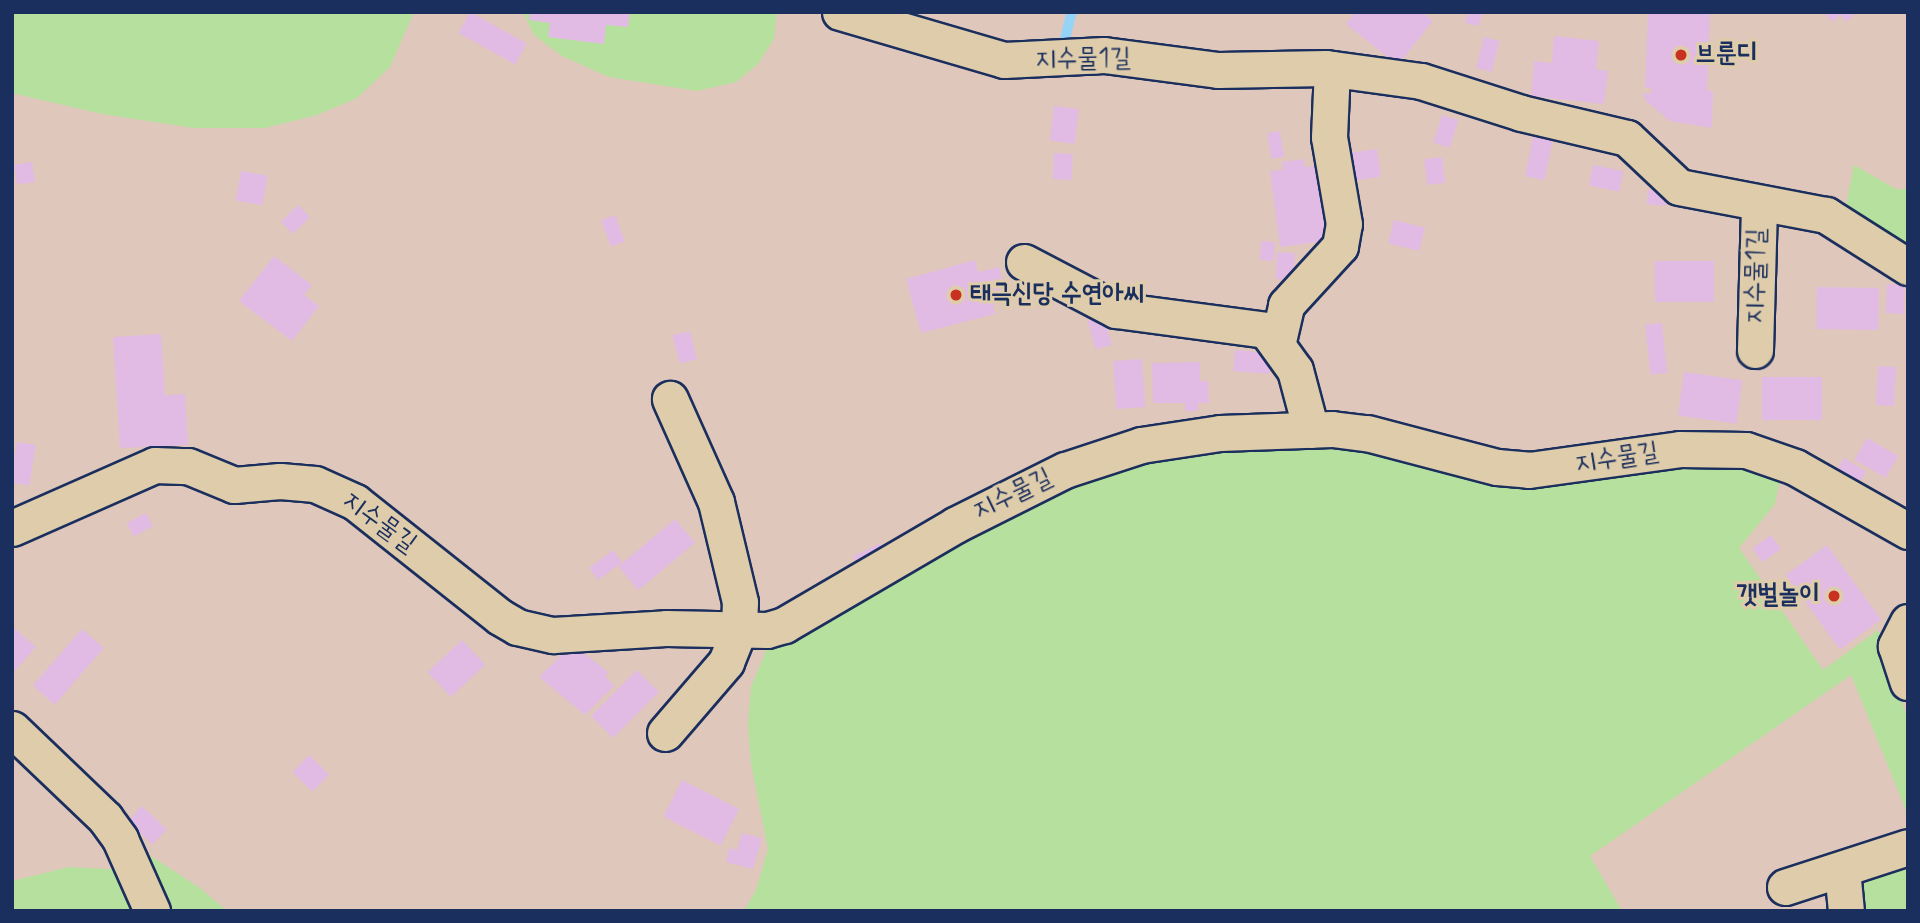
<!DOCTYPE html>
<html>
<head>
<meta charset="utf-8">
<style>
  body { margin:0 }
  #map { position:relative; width:1920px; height:923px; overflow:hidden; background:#dfc7bb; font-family:Mynerve,"Poor Story",sans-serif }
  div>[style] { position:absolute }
  .green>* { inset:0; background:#b6e09d }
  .stream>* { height:10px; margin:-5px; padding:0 5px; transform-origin:5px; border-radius:5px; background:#96d4f7 }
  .building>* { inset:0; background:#e2bbe4; transform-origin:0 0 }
  .roads { filter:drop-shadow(2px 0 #1b2f5e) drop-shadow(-2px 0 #1b2f5e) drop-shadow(0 2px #1b2f5e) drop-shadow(0 -2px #1b2f5e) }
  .minor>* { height:35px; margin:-17.5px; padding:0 17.5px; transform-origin:17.5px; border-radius:17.5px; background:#deccaa }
  .dots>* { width:19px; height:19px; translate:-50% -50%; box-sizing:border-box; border:4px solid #deccaa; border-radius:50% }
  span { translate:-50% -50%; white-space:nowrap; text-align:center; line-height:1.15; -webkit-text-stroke:6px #deccaa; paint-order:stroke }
  .poi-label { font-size:26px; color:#1b2f5e; font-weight:700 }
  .left { translate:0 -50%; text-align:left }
  .right { translate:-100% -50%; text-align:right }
  .street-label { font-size:26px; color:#1b2f5e }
  .frame { position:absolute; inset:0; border:14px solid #1b2f5e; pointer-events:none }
</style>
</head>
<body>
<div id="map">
  <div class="green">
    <i style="clip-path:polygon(12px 12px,414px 12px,390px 67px,357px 98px,317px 115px,265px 128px,193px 128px,102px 114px,12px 93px)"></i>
    <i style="clip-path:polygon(523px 12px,777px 12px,774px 39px,758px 64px,736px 82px,697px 91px,609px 77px,562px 56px,534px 35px)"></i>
    <i style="clip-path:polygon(1854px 165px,1896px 189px,1908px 189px,1908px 258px,1845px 210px)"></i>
    <i style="clip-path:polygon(1288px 438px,1638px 462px,1773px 467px,1779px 484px,1775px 504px,1739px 548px,1823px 670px,1878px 630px,1908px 720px,1908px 815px,1851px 675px,1590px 856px,1622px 911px,744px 911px,756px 890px,768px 849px,751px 764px,748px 725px,751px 687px,768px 646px,1104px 463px)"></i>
    <i style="clip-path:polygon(134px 845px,200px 888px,227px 911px,162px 911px)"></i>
    <i style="clip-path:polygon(1908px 860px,1908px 911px,1859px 911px,1861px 889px,1868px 879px)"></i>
    <i style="clip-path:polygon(69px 867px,125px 870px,142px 911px,12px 911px,12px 881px)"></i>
  </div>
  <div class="stream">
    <i style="left:1064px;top:43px;width:32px;rotate:-76deg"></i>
  </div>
  <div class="building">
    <i style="left:470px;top:12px;width:65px;height:24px;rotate:29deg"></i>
    <i style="clip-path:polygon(530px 12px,630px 12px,628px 27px,606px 25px,604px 44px,548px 37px,550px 23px,529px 20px)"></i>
    <i style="clip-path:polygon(1355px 12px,1422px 12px,1433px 21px,1398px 65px,1346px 24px)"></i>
    <i style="clip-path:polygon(1468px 12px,1483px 12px,1479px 26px,1465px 23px)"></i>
    <i style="clip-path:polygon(1648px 12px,1710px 12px,1707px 91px,1713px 91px,1712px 128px,1670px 121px,1645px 100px,1643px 93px,1651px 94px,1651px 88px,1645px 88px)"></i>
    <i style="clip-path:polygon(1822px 12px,1856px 12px,1847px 22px,1840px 15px,1833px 22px)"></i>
    <i style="clip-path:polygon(1554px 36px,1599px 41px,1596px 69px,1608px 71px,1604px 104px,1531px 96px,1534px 61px,1552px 63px)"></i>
    <i style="left:1484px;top:37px;width:16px;height:32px;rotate:14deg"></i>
    <i style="left:1054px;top:106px;width:25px;height:35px;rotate:7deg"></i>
    <i style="left:1442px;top:115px;width:17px;height:29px;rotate:17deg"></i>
    <i style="left:1280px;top:131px;width:26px;height:13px;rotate:81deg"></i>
    <i style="left:1533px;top:136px;width:20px;height:41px;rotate:11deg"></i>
    <i style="left:1377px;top:149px;width:28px;height:34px;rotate:82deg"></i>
    <i style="left:1054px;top:153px;width:19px;height:26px;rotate:3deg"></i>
    <i style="left:1442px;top:157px;width:26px;height:18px;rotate:83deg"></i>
    <i style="clip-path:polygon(1304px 159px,1305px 167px,1323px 165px,1333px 240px,1280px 247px,1270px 171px,1283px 170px,1282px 162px)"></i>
    <i style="left:32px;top:162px;width:20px;height:18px;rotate:81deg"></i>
    <i style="left:1593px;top:165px;width:31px;height:21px;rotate:11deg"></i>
    <i style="left:241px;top:171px;width:27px;height:30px;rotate:10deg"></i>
    <i style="left:1648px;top:190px;width:19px;height:14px;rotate:6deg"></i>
    <i style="left:298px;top:205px;width:17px;height:24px;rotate:45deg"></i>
    <i style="left:615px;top:215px;width:28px;height:15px;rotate:69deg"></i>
    <i style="left:1394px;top:220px;width:32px;height:24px;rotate:14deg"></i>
    <i style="left:1261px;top:241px;width:14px;height:19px;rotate:4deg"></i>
    <i style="left:1277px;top:252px;width:18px;height:27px;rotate:3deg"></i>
    <i style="clip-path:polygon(274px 256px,312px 285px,304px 295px,319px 306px,292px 341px,239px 301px)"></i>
    <i style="clip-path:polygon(975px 260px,978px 272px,999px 267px,1008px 301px,993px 305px,995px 314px,921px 333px,906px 279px)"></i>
    <i style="left:1655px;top:261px;width:59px;height:41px"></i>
    <i style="left:1887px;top:284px;width:18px;height:29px;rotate:3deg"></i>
    <i style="left:1817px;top:287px;width:62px;height:42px;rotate:1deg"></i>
    <i style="left:1104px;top:316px;width:30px;height:17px;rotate:75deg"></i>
    <i style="left:1662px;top:323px;width:50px;height:17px;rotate:84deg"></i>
    <i style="left:690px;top:331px;width:29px;height:18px;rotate:76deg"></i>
    <i style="clip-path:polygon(161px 334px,165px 395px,185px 394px,188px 445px,120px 448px,113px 337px)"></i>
    <i style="left:1235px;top:350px;width:36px;height:21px;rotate:5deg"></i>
    <i style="left:1142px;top:359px;width:48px;height:29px;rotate:86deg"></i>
    <i style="clip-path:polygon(1200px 362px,1200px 381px,1208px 381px,1209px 403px,1198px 403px,1198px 411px,1185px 411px,1185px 403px,1153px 403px,1152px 363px)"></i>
    <i style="left:1878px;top:366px;width:18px;height:39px;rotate:3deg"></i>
    <i style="left:1684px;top:372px;width:59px;height:44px;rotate:8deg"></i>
    <i style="left:1762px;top:377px;width:60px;height:43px"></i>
    <i style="left:1867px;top:438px;width:36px;height:25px;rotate:30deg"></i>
    <i style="left:17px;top:442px;width:19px;height:41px;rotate:9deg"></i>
    <i style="left:1844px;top:458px;width:26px;height:17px;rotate:31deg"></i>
    <i style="left:146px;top:513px;width:15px;height:22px;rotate:62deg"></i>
    <i style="left:675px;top:519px;width:31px;height:74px;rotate:50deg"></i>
    <i style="left:1771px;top:535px;width:17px;height:23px;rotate:54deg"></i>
    <i style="left:881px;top:543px;width:17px;height:31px;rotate:65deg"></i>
    <i style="left:1827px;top:545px;width:92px;height:51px;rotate:54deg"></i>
    <i style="left:613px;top:550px;width:15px;height:30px;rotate:53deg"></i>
    <i style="clip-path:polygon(12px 626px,36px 647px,12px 674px)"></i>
    <i style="left:82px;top:629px;width:29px;height:75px;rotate:41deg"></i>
    <i style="left:462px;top:640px;width:34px;height:47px;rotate:47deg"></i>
    <i style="clip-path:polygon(573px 644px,609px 673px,605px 676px,614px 686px,585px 715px,539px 677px)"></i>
    <i style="left:637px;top:670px;width:31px;height:65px;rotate:45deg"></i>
    <i style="left:309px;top:755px;width:28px;height:24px;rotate:44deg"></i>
    <i style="left:682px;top:780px;width:64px;height:41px;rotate:27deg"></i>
    <i style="left:142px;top:806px;width:34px;height:21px;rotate:43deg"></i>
    <i style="clip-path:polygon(742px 833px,762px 838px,753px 869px,726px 862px,729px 848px,737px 850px)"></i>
  </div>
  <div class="roads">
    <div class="minor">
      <i style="left:840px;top:12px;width:171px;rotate:16.3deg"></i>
      <i style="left:1004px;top:60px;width:100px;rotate:-2.9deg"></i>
      <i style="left:1104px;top:55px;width:115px;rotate:7.5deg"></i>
      <i style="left:1218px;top:70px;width:108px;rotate:-1.1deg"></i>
      <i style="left:1326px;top:68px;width:96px;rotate:7.8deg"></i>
      <i style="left:1421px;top:81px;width:105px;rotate:17.7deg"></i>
      <i style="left:1521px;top:113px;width:109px;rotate:13.3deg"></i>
      <i style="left:1627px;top:138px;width:71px;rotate:43.3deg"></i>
      <i style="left:1679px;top:187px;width:150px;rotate:10.8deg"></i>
      <i style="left:1826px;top:215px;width:97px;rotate:32.4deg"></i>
      <i style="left:1024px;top:262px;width:104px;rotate:27.6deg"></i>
      <i style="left:1116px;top:310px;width:151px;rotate:7.6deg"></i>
      <i style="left:1266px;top:330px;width:49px;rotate:54.1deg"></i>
      <i style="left:1295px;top:370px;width:62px;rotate:75.1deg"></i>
      <i style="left:1278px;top:341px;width:37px;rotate:-77deg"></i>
      <i style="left:1286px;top:305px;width:80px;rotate:-47.5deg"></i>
      <i style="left:1340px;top:246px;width:22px;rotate:-80deg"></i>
      <i style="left:1344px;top:224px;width:88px;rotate:-99.8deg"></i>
      <i style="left:1329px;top:137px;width:68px;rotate:-87.5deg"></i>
      <i style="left:1755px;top:350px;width:147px;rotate:-88.4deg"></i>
      <i style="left:12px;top:528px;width:156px;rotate:-23.8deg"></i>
      <i style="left:155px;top:465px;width:33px;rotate:2deg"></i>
      <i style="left:188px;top:466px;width:50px;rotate:22.4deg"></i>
      <i style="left:234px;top:485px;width:46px;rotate:-5deg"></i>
      <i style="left:280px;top:481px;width:35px;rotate:5deg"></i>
      <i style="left:315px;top:484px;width:44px;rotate:24.2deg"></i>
      <i style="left:355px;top:502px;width:185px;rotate:38.4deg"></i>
      <i style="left:500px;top:617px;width:20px;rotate:30deg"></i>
      <i style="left:517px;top:627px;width:37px;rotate:13deg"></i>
      <i style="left:553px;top:635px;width:113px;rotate:-3.5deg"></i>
      <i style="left:666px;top:628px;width:101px;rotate:1.1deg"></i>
      <i style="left:767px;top:630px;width:18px;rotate:-16deg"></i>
      <i style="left:784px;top:625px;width:198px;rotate:-30.3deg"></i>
      <i style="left:955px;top:525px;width:123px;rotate:-26.6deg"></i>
      <i style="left:1065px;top:470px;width:80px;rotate:-18.2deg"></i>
      <i style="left:1141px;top:445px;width:80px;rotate:-8.6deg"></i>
      <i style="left:1220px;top:433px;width:112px;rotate:-2deg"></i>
      <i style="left:1332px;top:429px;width:35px;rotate:7deg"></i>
      <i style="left:1367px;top:433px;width:134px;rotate:14.7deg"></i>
      <i style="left:1497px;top:467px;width:32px;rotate:5deg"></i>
      <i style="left:1529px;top:470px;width:152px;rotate:-7.9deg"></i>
      <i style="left:1680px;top:449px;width:66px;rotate:0.9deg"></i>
      <i style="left:1746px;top:450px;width:52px;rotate:19.1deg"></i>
      <i style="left:1795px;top:467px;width:130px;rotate:29.5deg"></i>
      <i style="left:1908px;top:622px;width:27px;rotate:117deg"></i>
      <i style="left:1896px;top:646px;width:38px;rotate:72deg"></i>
      <i style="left:12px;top:729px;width:129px;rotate:43.7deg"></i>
      <i style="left:105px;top:818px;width:26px;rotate:54deg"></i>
      <i style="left:120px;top:839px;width:79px;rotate:66deg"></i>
      <i style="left:665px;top:733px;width:94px;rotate:-49.3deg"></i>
      <i style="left:726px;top:662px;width:35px;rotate:-68deg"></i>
      <i style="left:739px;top:629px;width:27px;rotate:-88deg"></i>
      <i style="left:740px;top:602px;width:103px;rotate:-103.5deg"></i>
      <i style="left:716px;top:502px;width:113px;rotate:-114.1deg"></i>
      <i style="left:1842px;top:869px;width:42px;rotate:84.6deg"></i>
      <i style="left:1785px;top:887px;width:129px;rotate:-18deg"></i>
    </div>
  </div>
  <div class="dots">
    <i style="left:1681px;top:55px;background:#c8321e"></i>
    <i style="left:956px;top:295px;background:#c8321e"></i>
    <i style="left:1834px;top:596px;background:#c8321e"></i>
  </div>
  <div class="poi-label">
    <span class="left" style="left:1695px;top:55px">브룬디</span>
    <span class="left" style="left:970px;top:295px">태극신당 수연아씨</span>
    <span class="right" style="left:1820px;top:596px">갯벌놀이</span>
  </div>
  <div class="street-label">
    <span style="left:1083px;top:60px;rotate:-1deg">지수물1길</span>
    <span style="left:1757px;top:276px;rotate:-89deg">지수물1길</span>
    <span style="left:1617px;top:459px;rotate:-9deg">지수물길</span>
    <span style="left:1013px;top:495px;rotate:-26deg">지수물길</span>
    <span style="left:379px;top:523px;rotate:36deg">지수물길</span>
  </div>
  <div class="frame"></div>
</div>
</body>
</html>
